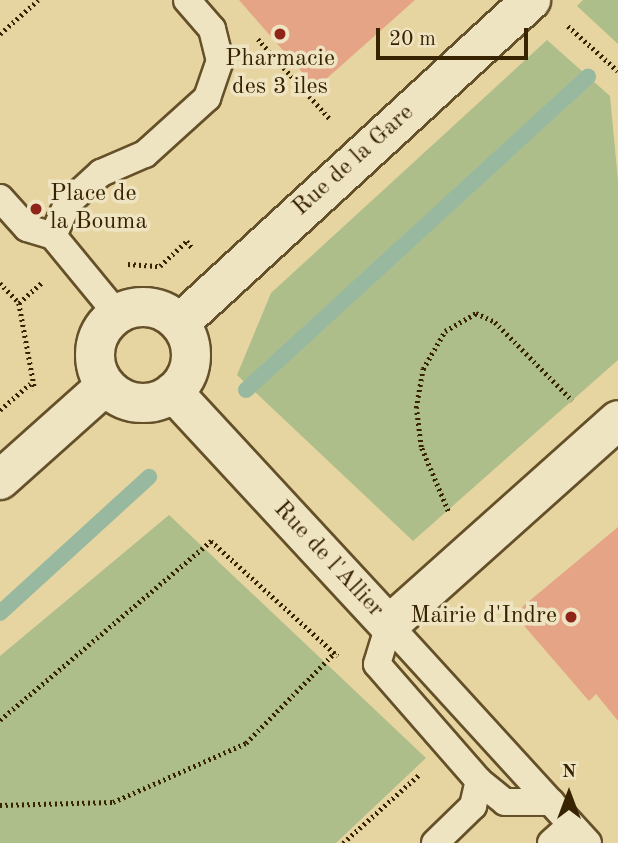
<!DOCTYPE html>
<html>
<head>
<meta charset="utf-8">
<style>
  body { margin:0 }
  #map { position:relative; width:618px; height:843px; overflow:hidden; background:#e7d5a1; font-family:"Old Standard TT",serif }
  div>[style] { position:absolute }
  .green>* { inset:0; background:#aebe8a }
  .stream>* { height:16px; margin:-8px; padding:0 8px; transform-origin:8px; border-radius:8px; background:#98b9a0 }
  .building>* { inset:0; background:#e5a486 }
  .path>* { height:4.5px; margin-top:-2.25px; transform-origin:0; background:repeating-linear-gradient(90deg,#382301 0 2px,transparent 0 5.5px) }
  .roads { filter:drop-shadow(2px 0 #645029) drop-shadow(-2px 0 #645029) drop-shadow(0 2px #645029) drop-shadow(0 -2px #645029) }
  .service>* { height:26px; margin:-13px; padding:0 13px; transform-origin:13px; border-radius:13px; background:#efe4c2 }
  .minor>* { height:38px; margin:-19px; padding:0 19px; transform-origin:19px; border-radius:19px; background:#efe4c2 }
  .secondary>* { height:38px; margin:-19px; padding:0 19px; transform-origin:19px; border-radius:19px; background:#efe4c2 }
  .secondary>.ring { margin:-19px; padding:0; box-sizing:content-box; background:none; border:38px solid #efe4c2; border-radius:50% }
  .dots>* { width:19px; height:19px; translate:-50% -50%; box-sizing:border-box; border:4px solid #efe4c2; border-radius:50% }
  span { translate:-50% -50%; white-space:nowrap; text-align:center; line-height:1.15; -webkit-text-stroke:7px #efe4c2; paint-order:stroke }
  .poi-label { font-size:24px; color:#382301 }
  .left { translate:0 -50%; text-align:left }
  .right { translate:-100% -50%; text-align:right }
  .street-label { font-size:24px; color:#382301 }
  .north { position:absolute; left:534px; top:759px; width:70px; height:70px; -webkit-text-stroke:5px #efe4c2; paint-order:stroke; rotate:0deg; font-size:19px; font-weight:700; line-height:28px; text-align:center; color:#382301 }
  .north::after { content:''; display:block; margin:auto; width:24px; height:32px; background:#382301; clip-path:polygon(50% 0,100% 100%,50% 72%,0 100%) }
  .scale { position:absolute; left:376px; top:28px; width:152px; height:32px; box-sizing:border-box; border:4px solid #382301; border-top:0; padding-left:9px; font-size:21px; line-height:24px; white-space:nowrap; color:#382301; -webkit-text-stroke:5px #efe4c2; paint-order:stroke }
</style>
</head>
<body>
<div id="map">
  <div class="green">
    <i style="clip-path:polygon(583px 0,618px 0,618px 44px,577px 6px)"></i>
    <i style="clip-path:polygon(547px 40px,610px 96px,618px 180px,618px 360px,413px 541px,237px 375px,271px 293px)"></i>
    <i style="clip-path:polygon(169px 515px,426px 758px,336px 843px,0 843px,0 656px)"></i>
  </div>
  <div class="stream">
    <i style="left:246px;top:390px;width:464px;rotate:-42.5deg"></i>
    <i style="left:0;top:613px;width:202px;rotate:-42.4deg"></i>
  </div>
  <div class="building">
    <i style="clip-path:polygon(239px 0,415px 0,316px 88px)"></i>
    <i style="clip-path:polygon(618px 527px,618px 721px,596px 694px,589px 701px,520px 621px,528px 613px,522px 607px)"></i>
  </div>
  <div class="path">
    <i style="left:568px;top:26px;width:67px;rotate:42deg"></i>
    <i style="left:0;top:34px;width:51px;rotate:-41.8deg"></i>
    <i style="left:258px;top:39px;width:109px;rotate:48deg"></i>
    <i style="left:128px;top:264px;width:32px;rotate:4deg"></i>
    <i style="left:160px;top:266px;width:37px;rotate:-43deg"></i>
    <i style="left:187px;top:241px;width:10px;rotate:53deg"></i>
    <i style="left:0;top:283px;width:28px;rotate:46deg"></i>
    <i style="left:19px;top:303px;width:30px;rotate:-42deg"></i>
    <i style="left:19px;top:303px;width:88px;rotate:79.6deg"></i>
    <i style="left:0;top:410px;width:40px;rotate:-41deg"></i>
    <i style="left:448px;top:511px;width:69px;rotate:-112.9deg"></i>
    <i style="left:421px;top:447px;width:39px;rotate:-97deg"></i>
    <i style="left:416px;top:408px;width:40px;rotate:-80deg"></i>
    <i style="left:423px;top:369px;width:44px;rotate:-59.9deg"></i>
    <i style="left:445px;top:331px;width:36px;rotate:-30deg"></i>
    <i style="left:476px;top:313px;width:21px;rotate:25deg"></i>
    <i style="left:495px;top:322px;width:110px;rotate:45.4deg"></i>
    <i style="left:0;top:720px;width:277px;rotate:-40.3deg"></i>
    <i style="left:211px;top:541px;width:171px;rotate:42.2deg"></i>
    <i style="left:0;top:805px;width:113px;rotate:-1.5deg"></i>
    <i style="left:113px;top:802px;width:145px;rotate:-23.9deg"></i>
    <i style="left:246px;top:743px;width:127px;rotate:-45.6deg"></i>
    <i style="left:343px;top:843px;width:103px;rotate:-41.9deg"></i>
  </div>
  <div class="roads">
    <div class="service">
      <i style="left:0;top:198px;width:40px;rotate:48deg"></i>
      <i style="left:27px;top:228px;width:27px;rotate:17deg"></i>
      <i style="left:118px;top:315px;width:102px;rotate:-129.4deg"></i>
      <i style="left:53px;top:236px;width:36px;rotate:-66deg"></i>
      <i style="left:68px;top:203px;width:45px;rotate:-42.3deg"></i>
      <i style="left:101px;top:173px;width:48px;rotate:-23.4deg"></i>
      <i style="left:145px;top:154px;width:84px;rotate:-42.1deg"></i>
      <i style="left:207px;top:98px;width:39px;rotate:-71deg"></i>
      <i style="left:220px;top:61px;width:33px;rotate:-104deg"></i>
      <i style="left:212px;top:29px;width:38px;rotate:-131deg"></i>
      <i style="left:479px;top:781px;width:33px;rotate:39deg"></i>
      <i style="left:505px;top:802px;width:46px"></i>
      <i style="left:435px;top:843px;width:53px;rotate:-44.2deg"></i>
      <i style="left:473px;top:806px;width:26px;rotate:-77deg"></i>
      <i style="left:479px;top:781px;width:155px;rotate:-131.1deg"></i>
      <i style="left:377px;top:664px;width:41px;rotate:-72.9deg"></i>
      <i style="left:389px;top:625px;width:295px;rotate:47.6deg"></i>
      <i style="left:551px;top:843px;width:27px;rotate:-42deg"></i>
    </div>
    <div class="minor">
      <i style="left:173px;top:392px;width:318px;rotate:47.2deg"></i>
      <i style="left:389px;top:625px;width:307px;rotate:-41.8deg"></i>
    </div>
    <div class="secondary">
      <i class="ring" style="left:95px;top:307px;width:58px;height:58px"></i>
      <i style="left:180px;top:323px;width:477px;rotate:-42.6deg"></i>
      <i style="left:0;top:480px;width:141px;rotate:-41.8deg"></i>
    </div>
  </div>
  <div class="dots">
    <i style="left:280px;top:34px;background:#8f2418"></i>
    <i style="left:36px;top:209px;background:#8f2418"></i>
    <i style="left:571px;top:617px;background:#8f2418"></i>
  </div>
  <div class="poi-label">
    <span style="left:280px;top:74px">Pharmacie<br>des 3 iles</span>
    <span class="left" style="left:50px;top:209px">Place de<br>la Bouma</span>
    <span class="right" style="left:557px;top:617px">Mairie d'Indre</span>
  </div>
  <div class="street-label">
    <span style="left:354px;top:161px;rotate:-42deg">Rue de la Gare</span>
    <span style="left:328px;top:560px;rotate:47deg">Rue de l'Allier</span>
  </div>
  <div class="north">N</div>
  <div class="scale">20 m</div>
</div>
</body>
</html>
